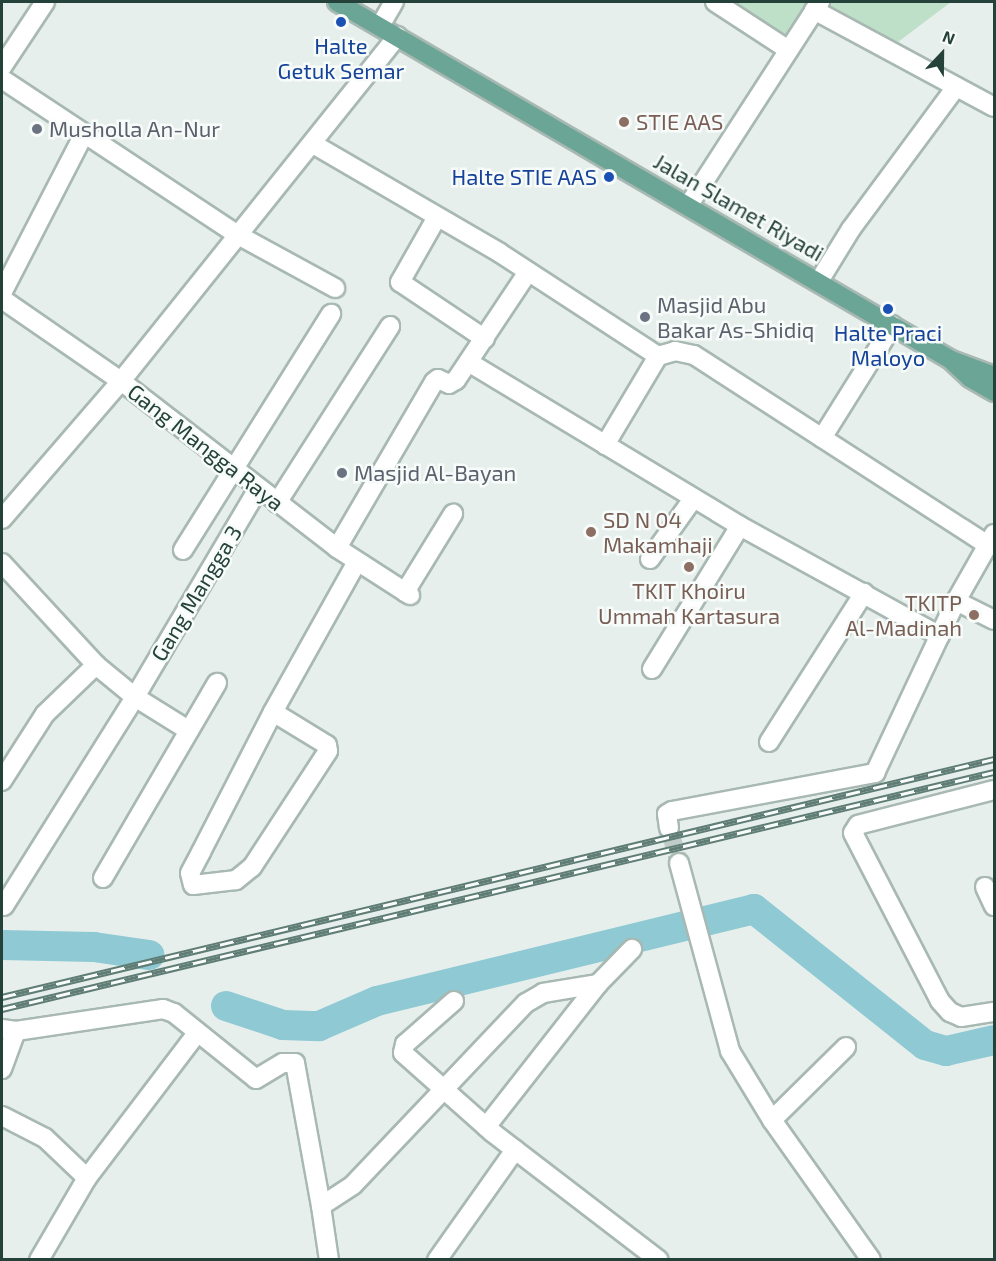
<!DOCTYPE html>
<html>
<head>
<meta charset="utf-8">
<style>
  body { margin:0 }
  #map { position:relative; width:996px; height:1261px; overflow:hidden; background:#e6efeb; font-family:"Exo 2",sans-serif }
  div>[style] { position:absolute }
  .green>* { inset:0; background:#bfe0c8 }
  .river>* { height:30px; margin:-15px; padding:0 15px; transform-origin:15px; border-radius:15px; background:#8ec9d4 }
  .minor-tunnel>* { height:18px; margin-top:-9px; transform-origin:0; background:repeating-linear-gradient(90deg,#bfccc8 0 18px,transparent 0 27px) }
  .roads { filter:drop-shadow(2px 0 #a8b8b2) drop-shadow(-2px 0 #a8b8b2) drop-shadow(0 2px #a8b8b2) drop-shadow(0 -2px #a8b8b2) }
  .minor>* { height:18px; margin:-9px; padding:0 9px; transform-origin:9px; border-radius:9px; background:#fff }
  .major>* { height:18px; margin:-9px; padding:0 9px; transform-origin:9px; border-radius:9px; background:#6aa596 }
  .rail>* { height:7px; margin-top:-3.5px; transform-origin:0; background:repeating-linear-gradient(90deg,#f7fbf9 0 14px,#5f7d75 0 28px); box-sizing:border-box; border-block:2px solid #5f7d75 }
  .dots>* { width:16px; height:16px; translate:-50% -50%; box-sizing:border-box; border:3px solid #f7fbf9; border-radius:50% }
  span { translate:-50% -50%; white-space:nowrap; text-align:center; line-height:1.15; -webkit-text-stroke:5px #f7fbf9; paint-order:stroke }
  .transit-label { font-size:22px; color:#164399 }
  .right { translate:-100% -50%; text-align:right }
  .education-label { font-size:22px; color:#785e54 }
  .left { translate:0 -50%; text-align:left }
  .worship-label { font-size:22px; color:#5b616d }
  .street-label { font-size:22px; color:#24423a }
  .frame { position:absolute; inset:0; border:3px solid #24423a; pointer-events:none }
  .north { position:absolute; left:912px; top:24px; width:60px; height:60px; -webkit-text-stroke:4px #f7fbf9; paint-order:stroke; rotate:22deg; font-size:16px; font-weight:700; line-height:24px; text-align:center; color:#24423a }
  .north::after { content:''; display:block; margin:auto; width:21px; height:27px; background:#24423a; clip-path:polygon(50% 0,100% 100%,50% 72%,0 100%) }
</style>
</head>
<body>
<div id="map">
  <div class="green">
    <i style="clip-path:polygon(727px 2px,951px 2px,898px 42px,822px 8px,796px 50px)"></i>
  </div>
  <div class="river">
    <i style="left:2px;top:945px;width:92px;rotate:1.2deg"></i>
    <i style="left:94px;top:947px;width:56px;rotate:8.3deg"></i>
    <i style="left:226px;top:1006px;width:60px;rotate:18.4deg"></i>
    <i style="left:283px;top:1025px;width:36px;rotate:2deg"></i>
    <i style="left:319px;top:1026px;width:63px;rotate:-23.3deg"></i>
    <i style="left:377px;top:1001px;width:388px;rotate:-13.7deg"></i>
    <i style="left:754px;top:909px;width:218px;rotate:38.5deg"></i>
    <i style="left:925px;top:1045px;width:22px;rotate:16deg"></i>
    <i style="left:946px;top:1051px;width:49px;rotate:-12.9deg"></i>
  </div>
  <div class="minor-tunnel">
    <i style="left:669px;top:828px;width:36px;rotate:74deg"></i>
  </div>
  <div class="roads">
    <div class="minor">
      <i style="left:715px;top:2px;width:86px;rotate:33.1deg"></i>
      <i style="left:814px;top:10px;width:204px;rotate:28.3deg"></i>
      <i style="left:380px;top:26px;width:28px;rotate:-60deg"></i>
      <i style="left:2px;top:67px;width:78px;rotate:-56.5deg"></i>
      <i style="left:2px;top:79px;width:281px;rotate:33.5deg"></i>
      <i style="left:236px;top:234px;width:113px;rotate:28.6deg"></i>
      <i style="left:313px;top:144px;width:216px;rotate:30.2deg"></i>
      <i style="left:500px;top:253px;width:189px;rotate:33.1deg"></i>
      <i style="left:658px;top:356px;width:18px;rotate:-16deg"></i>
      <i style="left:675px;top:351px;width:19px;rotate:12deg"></i>
      <i style="left:694px;top:355px;width:350px;rotate:32.9deg"></i>
      <i style="left:688px;top:206px;width:243px;rotate:-57.1deg"></i>
      <i style="left:437px;top:217px;width:75px;rotate:119.6deg"></i>
      <i style="left:400px;top:282px;width:102px;rotate:33.8deg"></i>
      <i style="left:819px;top:281px;width:61px;rotate:-58.4deg"></i>
      <i style="left:851px;top:229px;width:177px;rotate:-53.5deg"></i>
      <i style="left:2px;top:293px;width:177px;rotate:-62.7deg"></i>
      <i style="left:2px;top:299px;width:145px;rotate:34.6deg"></i>
      <i style="left:121px;top:381px;width:273px;rotate:37.7deg"></i>
      <i style="left:337px;top:548px;width:87px;rotate:32.8deg"></i>
      <i style="left:470px;top:363px;width:315px;rotate:31.1deg"></i>
      <i style="left:740px;top:526px;width:228px;rotate:28.8deg"></i>
      <i style="left:822px;top:438px;width:133px;rotate:-57.9deg"></i>
      <i style="left:605px;top:445px;width:104px;rotate:-59.2deg"></i>
      <i style="left:277px;top:503px;width:210px;rotate:-57.4deg"></i>
      <i style="left:2px;top:519px;width:182px;rotate:-49.2deg"></i>
      <i style="left:121px;top:381px;width:442px;rotate:-51.3deg"></i>
      <i style="left:337px;top:548px;width:192px;rotate:-59.7deg"></i>
      <i style="left:434px;top:382px;width:5px;rotate:-37deg"></i>
      <i style="left:438px;top:379px;width:12px;rotate:24deg"></i>
      <i style="left:449px;top:384px;width:8px;rotate:-30deg"></i>
      <i style="left:456px;top:380px;width:130px;rotate:-56.3deg"></i>
      <i style="left:183px;top:550px;width:279px;rotate:-57.9deg"></i>
      <i style="left:650px;top:559px;width:74px;rotate:-54.4deg"></i>
      <i style="left:2px;top:563px;width:139px;rotate:47.3deg"></i>
      <i style="left:96px;top:665px;width:50px;rotate:39.4deg"></i>
      <i style="left:135px;top:697px;width:62px;rotate:31.9deg"></i>
      <i style="left:405px;top:592px;width:92px;rotate:-58.4deg"></i>
      <i style="left:956px;top:601px;width:42px;rotate:26.6deg"></i>
      <i style="left:652px;top:669px;width:168px;rotate:-58.4deg"></i>
      <i style="left:273px;top:712px;width:63px;rotate:31.4deg"></i>
      <i style="left:327px;top:745px;width:6px;rotate:81deg"></i>
      <i style="left:328px;top:751px;width:139px;rotate:123.2deg"></i>
      <i style="left:252px;top:867px;width:21px;rotate:141deg"></i>
      <i style="left:236px;top:880px;width:43px;rotate:173.4deg"></i>
      <i style="left:193px;top:885px;width:12px;rotate:-104deg"></i>
      <i style="left:190px;top:873px;width:24px;rotate:-62deg"></i>
      <i style="left:201px;top:852px;width:157px;rotate:-62.8deg"></i>
      <i style="left:273px;top:712px;width:172px;rotate:-60.8deg"></i>
      <i style="left:769px;top:742px;width:177px;rotate:-57.5deg"></i>
      <i style="left:2px;top:781px;width:80px;rotate:-57.3deg"></i>
      <i style="left:45px;top:714px;width:71px;rotate:-43.9deg"></i>
      <i style="left:994px;top:790px;width:140px;rotate:165.6deg"></i>
      <i style="left:858px;top:825px;width:9px;rotate:122deg"></i>
      <i style="left:853px;top:833px;width:189px;rotate:62.6deg"></i>
      <i style="left:940px;top:1001px;width:15px;rotate:48deg"></i>
      <i style="left:950px;top:1012px;width:12px;rotate:24deg"></i>
      <i style="left:961px;top:1017px;width:33px;rotate:-9deg"></i>
      <i style="left:669px;top:828px;width:14px;rotate:-98deg"></i>
      <i style="left:667px;top:814px;width:6px;rotate:-31deg"></i>
      <i style="left:672px;top:811px;width:207px;rotate:-10.6deg"></i>
      <i style="left:875px;top:773px;width:190px;rotate:-64.8deg"></i>
      <i style="left:956px;top:601px;width:77px;rotate:-60.4deg"></i>
      <i style="left:679px;top:863px;width:195px;rotate:74.8deg"></i>
      <i style="left:730px;top:1051px;width:81px;rotate:58.7deg"></i>
      <i style="left:772px;top:1120px;width:171px;rotate:54.7deg"></i>
      <i style="left:103px;top:878px;width:226px;rotate:-59.7deg"></i>
      <i style="left:985px;top:887px;width:21px;rotate:65deg"></i>
      <i style="left:4px;top:906px;width:247px;rotate:-57.9deg"></i>
      <i style="left:135px;top:697px;width:242px;rotate:-59.4deg"></i>
      <i style="left:454px;top:1001px;width:65px;rotate:138.7deg"></i>
      <i style="left:405px;top:1044px;width:9px;rotate:103deg"></i>
      <i style="left:403px;top:1053px;width:119px;rotate:41.6deg"></i>
      <i style="left:492px;top:1132px;width:210px;rotate:37.5deg"></i>
      <i style="left:2px;top:1029px;width:14px;rotate:8deg"></i>
      <i style="left:16px;top:1031px;width:149px;rotate:-8.5deg"></i>
      <i style="left:163px;top:1009px;width:12px;rotate:20deg"></i>
      <i style="left:174px;top:1013px;width:105px;rotate:38.8deg"></i>
      <i style="left:256px;top:1079px;width:31px;rotate:-31deg"></i>
      <i style="left:283px;top:1063px;width:12px"></i>
      <i style="left:295px;top:1063px;width:145px;rotate:79.7deg"></i>
      <i style="left:321px;top:1206px;width:38px;rotate:-33deg"></i>
      <i style="left:353px;top:1185px;width:251px;rotate:-46.5deg"></i>
      <i style="left:526px;top:1003px;width:20px;rotate:-30deg"></i>
      <i style="left:543px;top:993px;width:56px;rotate:-9.3deg"></i>
      <i style="left:598px;top:984px;width:49px;rotate:-45.8deg"></i>
      <i style="left:2px;top:1069px;width:40px;rotate:-69.8deg"></i>
      <i style="left:2px;top:1116px;width:48px;rotate:27.1deg"></i>
      <i style="left:45px;top:1138px;width:58px;rotate:43.6deg"></i>
      <i style="left:772px;top:1120px;width:104px;rotate:-44.6deg"></i>
      <i style="left:486px;top:1127px;width:182px;rotate:-51.9deg"></i>
      <i style="left:321px;top:1206px;width:55px;rotate:81.6deg"></i>
      <i style="left:39px;top:1260px;width:95px;rotate:-59.7deg"></i>
      <i style="left:87px;top:1178px;width:182px;rotate:-52.8deg"></i>
      <i style="left:437px;top:1260px;width:135px;rotate:-54.7deg"></i>
    </div>
    <div class="major">
      <i style="left:337px;top:2px;width:711px;rotate:30.24deg"></i>
      <i style="left:951px;top:360px;width:46px;rotate:20.4deg"></i>
      <i style="left:953px;top:362px;width:23px;rotate:43deg"></i>
      <i style="left:970px;top:378px;width:28px;rotate:30deg"></i>
    </div>
  </div>
  <div class="rail">
    <i style="left:2px;top:997px;width:1020px;rotate:-13.49deg"></i>
    <i style="left:2px;top:1009px;width:1020px;rotate:-13.44deg"></i>
  </div>
  <div class="dots">
    <i style="left:341px;top:22px;background:#1a4fb4"></i>
    <i style="left:624px;top:122px;background:#8d6e63"></i>
    <i style="left:37px;top:129px;background:#6b7280"></i>
    <i style="left:609px;top:177px;background:#1a4fb4"></i>
    <i style="left:888px;top:309px;background:#1a4fb4"></i>
    <i style="left:645px;top:317px;background:#6b7280"></i>
    <i style="left:342px;top:473px;background:#6b7280"></i>
    <i style="left:591px;top:532px;background:#8d6e63"></i>
    <i style="left:689px;top:567px;background:#8d6e63"></i>
    <i style="left:974px;top:615px;background:#8d6e63"></i>
  </div>
  <div class="transit-label">
    <span style="left:341px;top:58px">Halte<br>Getuk Semar</span>
    <span class="right" style="left:597px;top:177px">Halte STIE AAS</span>
    <span style="left:888px;top:345px">Halte Praci<br>Maloyo</span>
  </div>
  <div class="education-label">
    <span class="left" style="left:636px;top:122px">STIE AAS</span>
    <span class="left" style="left:603px;top:532px">SD N 04<br>Makamhaji</span>
    <span style="left:689px;top:603px">TKIT Khoiru<br>Ummah Kartasura</span>
    <span class="right" style="left:962px;top:615px">TKITP<br>Al-Madinah</span>
  </div>
  <div class="worship-label">
    <span class="left" style="left:49px;top:129px">Musholla An-Nur</span>
    <span class="left" style="left:657px;top:317px">Masjid Abu<br>Bakar As-Shidiq</span>
    <span class="left" style="left:354px;top:473px">Masjid Al-Bayan</span>
  </div>
  <div class="street-label">
    <span style="left:739px;top:207px;rotate:30deg">Jalan Slamet Riyadi</span>
    <span style="left:206px;top:447px;rotate:38deg">Gang Mangga Raya</span>
    <span style="left:196px;top:593px;rotate:-59deg">Gang Mangga 3</span>
  </div>
  <div class="frame"></div>
  <div class="north">N</div>
</div>
</body>
</html>
